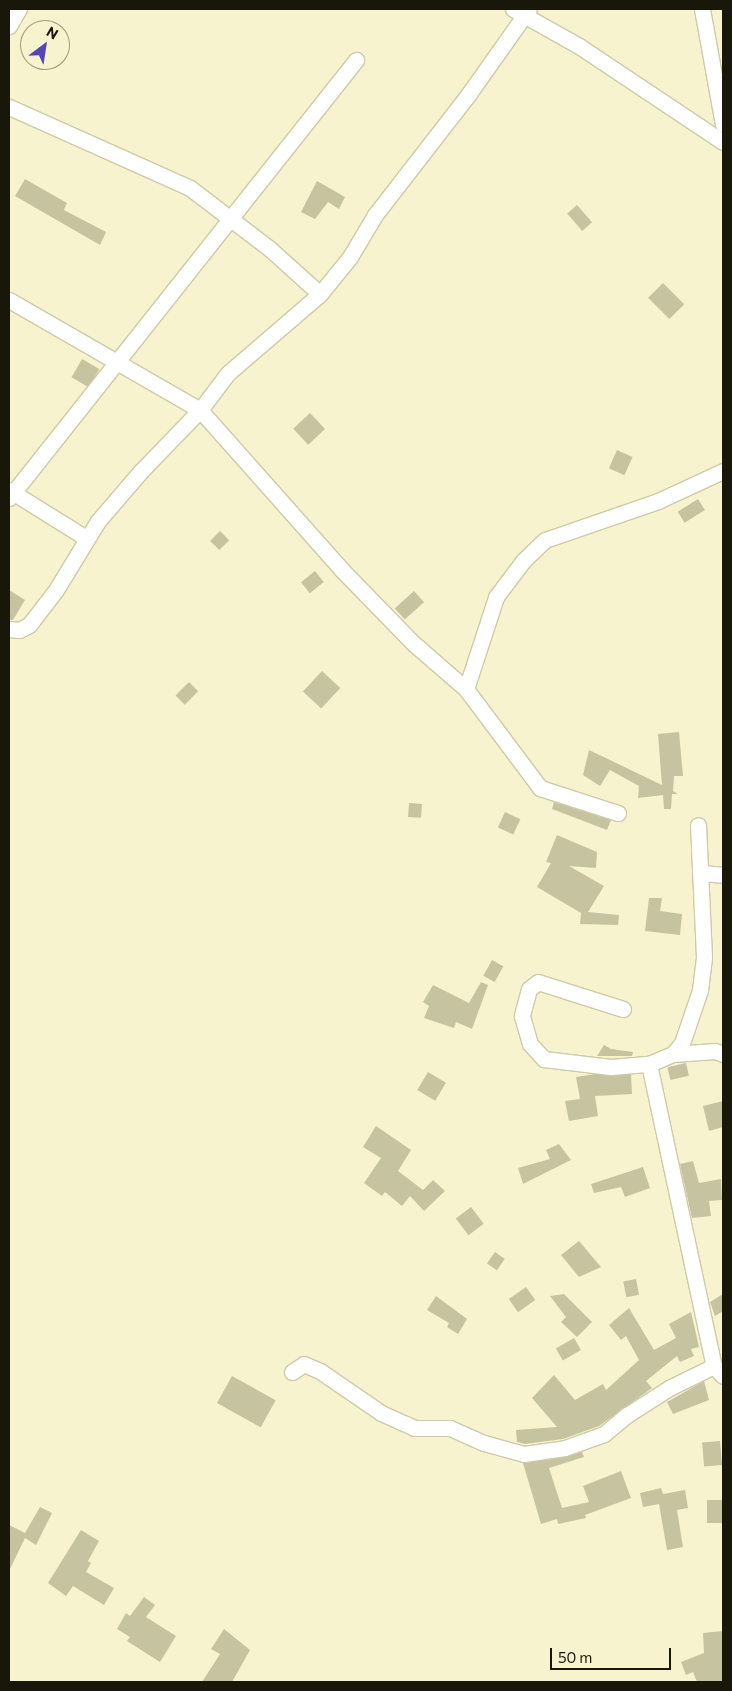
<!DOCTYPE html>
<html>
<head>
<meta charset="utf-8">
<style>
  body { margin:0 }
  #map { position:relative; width:732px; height:1691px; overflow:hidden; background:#f6f3ce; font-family:Commissioner,sans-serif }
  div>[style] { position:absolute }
  .building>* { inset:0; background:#c6c4a0; transform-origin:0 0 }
  .roads { filter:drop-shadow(1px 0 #cdcba7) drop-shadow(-1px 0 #cdcba7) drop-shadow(0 1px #cdcba7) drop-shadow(0 -1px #cdcba7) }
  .minor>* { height:15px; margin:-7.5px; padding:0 7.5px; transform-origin:7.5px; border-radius:7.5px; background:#fff }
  span { translate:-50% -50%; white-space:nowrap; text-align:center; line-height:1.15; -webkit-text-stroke:4.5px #f6f3ce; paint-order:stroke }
  .frame { position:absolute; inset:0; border:10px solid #18170a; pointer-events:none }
  .north { position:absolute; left:20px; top:20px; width:50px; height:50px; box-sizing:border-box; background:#f6f3ce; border:1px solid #9d9b80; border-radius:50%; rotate:31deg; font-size:14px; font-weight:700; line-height:20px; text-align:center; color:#18170a }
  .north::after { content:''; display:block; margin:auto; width:18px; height:22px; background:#5644bc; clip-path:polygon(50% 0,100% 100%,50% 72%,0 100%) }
  .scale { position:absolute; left:550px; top:1648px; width:121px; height:22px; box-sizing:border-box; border:2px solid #18170a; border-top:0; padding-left:6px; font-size:15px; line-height:18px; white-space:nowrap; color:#18170a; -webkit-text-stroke:4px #f6f3ce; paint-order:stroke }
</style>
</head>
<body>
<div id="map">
  <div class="building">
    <i style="clip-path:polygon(25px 179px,67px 203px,64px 210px,106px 232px,100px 245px,15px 196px)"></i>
    <i style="clip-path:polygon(317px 181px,345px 197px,339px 209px,328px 202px,315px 219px,301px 212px)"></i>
    <i style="left:577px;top:205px;width:23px;height:13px;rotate:49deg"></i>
    <i style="left:663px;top:283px;width:30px;height:21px;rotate:45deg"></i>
    <i style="left:82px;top:359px;width:20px;height:21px;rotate:30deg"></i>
    <i style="left:310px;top:413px;width:22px;height:23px;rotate:47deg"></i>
    <i style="left:617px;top:450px;width:17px;height:20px;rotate:24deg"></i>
    <i style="left:698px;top:499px;width:13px;height:24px;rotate:58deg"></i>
    <i style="left:220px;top:531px;width:13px;height:14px;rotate:45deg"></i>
    <i style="left:315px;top:571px;width:14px;height:18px;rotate:51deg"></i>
    <i style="clip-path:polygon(9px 590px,25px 600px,13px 620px,9px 620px)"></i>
    <i style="left:414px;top:591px;width:15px;height:26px;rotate:48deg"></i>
    <i style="left:322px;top:671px;width:25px;height:28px;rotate:43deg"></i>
    <i style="left:189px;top:682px;width:13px;height:19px;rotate:45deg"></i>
    <i style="clip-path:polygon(679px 732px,683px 776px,674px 776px,673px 791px,678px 794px,672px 794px,671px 809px,664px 809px,663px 795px,638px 798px,639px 786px,610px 770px,600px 786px,583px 775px,589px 750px,662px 785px,658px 734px)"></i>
    <i style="clip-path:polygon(554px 802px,611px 820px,607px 830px,552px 809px)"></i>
    <i style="left:409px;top:803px;width:13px;height:14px;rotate:4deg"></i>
    <i style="left:505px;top:812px;width:17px;height:17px;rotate:25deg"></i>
    <i style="clip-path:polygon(557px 835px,597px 852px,596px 868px,569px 866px,604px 886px,588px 912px,619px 915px,618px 925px,580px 924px,581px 913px,537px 887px,551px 863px,546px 862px)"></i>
    <i style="clip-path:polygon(649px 898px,662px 898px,660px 911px,682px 914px,680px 935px,645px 931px)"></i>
    <i style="left:492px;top:960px;width:13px;height:18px;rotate:29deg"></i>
    <i style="clip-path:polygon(481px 982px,488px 985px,472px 1029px,456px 1022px,454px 1028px,424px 1018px,429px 1006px,423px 1002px,433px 985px,469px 1003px)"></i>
    <i style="clip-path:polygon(604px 1045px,611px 1049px,633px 1052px,632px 1056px,597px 1056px)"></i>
    <i style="left:686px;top:1063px;width:13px;height:19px;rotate:77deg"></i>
    <i style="left:428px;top:1072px;width:21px;height:21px;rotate:31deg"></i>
    <i style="clip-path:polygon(595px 1074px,631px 1075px,632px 1094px,595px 1096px,598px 1116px,569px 1121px,565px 1101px,580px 1099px,576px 1077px)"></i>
    <i style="clip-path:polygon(723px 1101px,723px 1127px,709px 1131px,703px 1106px)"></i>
    <i style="clip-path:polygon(376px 1126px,411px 1150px,398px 1171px,423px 1190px,433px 1180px,445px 1191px,424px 1211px,410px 1196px,402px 1206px,385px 1192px,382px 1196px,364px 1183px,381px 1158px,363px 1147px)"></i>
    <i style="clip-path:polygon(559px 1144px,571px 1160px,523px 1184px,518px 1168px,550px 1159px,546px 1150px)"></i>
    <i style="clip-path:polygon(693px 1161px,699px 1183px,721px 1179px,722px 1200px,709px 1201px,711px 1216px,692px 1218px,680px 1164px)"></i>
    <i style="clip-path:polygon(643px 1167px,650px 1188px,625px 1197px,621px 1187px,594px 1193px,591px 1184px)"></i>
    <i style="left:471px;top:1207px;width:21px;height:19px;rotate:53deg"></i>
    <i style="clip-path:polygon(579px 1241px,601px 1267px,579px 1277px,561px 1255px)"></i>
    <i style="left:495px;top:1252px;width:12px;height:14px;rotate:35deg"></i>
    <i style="left:636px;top:1279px;width:16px;height:13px;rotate:79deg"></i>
    <i style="left:526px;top:1287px;width:16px;height:21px;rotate:55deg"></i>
    <i style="clip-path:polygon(564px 1294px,592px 1322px,577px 1337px,561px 1322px,566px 1317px,550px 1296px)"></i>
    <i style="clip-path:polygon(723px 1294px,723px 1311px,715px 1316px,710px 1302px)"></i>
    <i style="clip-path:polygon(436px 1296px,467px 1319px,458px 1334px,447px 1327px,449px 1323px,427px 1310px)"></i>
    <i style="clip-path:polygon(629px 1308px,654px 1350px,676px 1338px,669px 1324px,691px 1312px,699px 1347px,691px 1349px,694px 1356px,680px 1362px,677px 1356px,646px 1381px,652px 1388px,599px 1426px,563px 1439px,525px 1444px,517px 1442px,516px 1430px,557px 1427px,532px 1398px,554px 1375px,575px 1400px,603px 1384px,606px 1390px,639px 1360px,626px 1336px,621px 1340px,609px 1325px)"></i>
    <i style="left:574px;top:1338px;width:14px;height:21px;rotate:60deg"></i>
    <i style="left:232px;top:1376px;width:50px;height:31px;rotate:29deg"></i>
    <i style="clip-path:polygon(704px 1381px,709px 1400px,673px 1414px,667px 1402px)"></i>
    <i style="left:720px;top:1441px;width:24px;height:18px;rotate:85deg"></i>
    <i style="clip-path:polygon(582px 1452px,584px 1457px,549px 1468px,562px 1508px,589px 1502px,583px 1486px,621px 1471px,631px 1498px,585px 1515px,586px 1518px,558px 1524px,557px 1519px,541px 1524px,523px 1463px)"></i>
    <i style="clip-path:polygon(661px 1488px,663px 1494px,685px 1490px,688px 1508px,677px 1510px,683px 1547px,667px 1550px,659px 1504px,643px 1507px,640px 1493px)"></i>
    <i style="left:723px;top:1500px;width:23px;height:16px;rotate:90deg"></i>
    <i style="clip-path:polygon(40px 1507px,52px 1513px,36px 1545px,25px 1538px,9px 1571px,9px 1525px,25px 1533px)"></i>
    <i style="clip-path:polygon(81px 1530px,99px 1541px,88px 1561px,91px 1563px,86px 1572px,114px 1588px,104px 1605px,73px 1586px,66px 1596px,48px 1583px)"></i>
    <i style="clip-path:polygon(144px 1597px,155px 1605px,146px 1617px,176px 1636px,160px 1662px,127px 1641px,130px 1637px,117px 1629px,126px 1613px,130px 1616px)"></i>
    <i style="clip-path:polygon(224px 1629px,250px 1650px,232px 1682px,202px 1682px,220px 1654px,211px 1649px)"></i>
    <i style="clip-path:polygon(723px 1631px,723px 1682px,697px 1682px,693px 1672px,686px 1675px,681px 1662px,704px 1653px,703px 1633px)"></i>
  </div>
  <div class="roads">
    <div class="minor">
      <i style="left:513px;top:9px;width:76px;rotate:29.3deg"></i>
      <i style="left:579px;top:46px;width:173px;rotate:33.7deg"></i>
      <i style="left:702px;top:9px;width:117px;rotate:79.7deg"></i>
      <i style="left:9px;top:26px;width:20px;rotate:-60deg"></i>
      <i style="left:9px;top:107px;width:198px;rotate:24.1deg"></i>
      <i style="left:190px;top:188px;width:101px;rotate:37.3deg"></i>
      <i style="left:270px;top:249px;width:67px;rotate:42deg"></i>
      <i style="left:320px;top:294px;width:121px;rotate:139.3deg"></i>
      <i style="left:228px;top:373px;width:46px;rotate:127.1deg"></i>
      <i style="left:200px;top:410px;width:85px;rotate:134deg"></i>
      <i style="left:141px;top:471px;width:66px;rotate:130.7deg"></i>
      <i style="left:98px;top:521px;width:81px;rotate:121.3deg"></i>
      <i style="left:56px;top:590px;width:44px;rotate:127.6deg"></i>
      <i style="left:29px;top:625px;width:11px;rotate:153deg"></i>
      <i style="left:19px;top:630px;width:10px;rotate:-174deg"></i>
      <i style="left:320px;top:294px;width:48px;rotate:-51deg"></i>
      <i style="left:350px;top:257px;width:49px;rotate:-59.2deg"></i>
      <i style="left:375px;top:215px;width:152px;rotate:-52.2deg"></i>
      <i style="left:468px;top:95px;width:105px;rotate:-54.7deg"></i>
      <i style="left:9px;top:300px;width:220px;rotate:29.9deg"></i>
      <i style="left:200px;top:410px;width:213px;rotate:48.4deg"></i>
      <i style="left:341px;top:569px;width:103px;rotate:45.8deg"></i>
      <i style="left:413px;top:643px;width:70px;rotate:41deg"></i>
      <i style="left:466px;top:689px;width:124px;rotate:53.2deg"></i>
      <i style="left:540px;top:788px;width:82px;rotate:17.8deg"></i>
      <i style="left:9px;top:490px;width:91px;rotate:31.9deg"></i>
      <i style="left:9px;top:498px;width:559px;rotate:-51.61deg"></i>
      <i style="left:466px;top:689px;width:97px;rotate:-71.9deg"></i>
      <i style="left:496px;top:597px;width:45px;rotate:-53.1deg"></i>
      <i style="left:523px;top:561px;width:30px;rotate:-44deg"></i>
      <i style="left:545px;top:540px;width:120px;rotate:-19deg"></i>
      <i style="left:658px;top:501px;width:72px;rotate:-24.8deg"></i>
      <i style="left:701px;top:873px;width:22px;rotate:5deg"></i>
      <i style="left:623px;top:1009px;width:89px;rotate:-162.4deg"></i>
      <i style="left:538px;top:982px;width:11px;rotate:142deg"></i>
      <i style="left:529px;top:989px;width:28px;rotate:105deg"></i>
      <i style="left:522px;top:1016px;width:29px;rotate:74deg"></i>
      <i style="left:530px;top:1044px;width:21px;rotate:47deg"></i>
      <i style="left:544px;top:1059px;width:67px;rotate:6.8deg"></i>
      <i style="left:611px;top:1067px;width:38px;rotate:-5deg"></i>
      <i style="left:649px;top:1064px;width:26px;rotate:-23deg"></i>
      <i style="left:673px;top:1054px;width:14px;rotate:-51deg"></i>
      <i style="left:682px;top:1043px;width:56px;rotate:-71.2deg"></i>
      <i style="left:700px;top:990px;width:33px;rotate:-83deg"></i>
      <i style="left:704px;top:957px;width:132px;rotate:-92.6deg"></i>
      <i style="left:673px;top:1054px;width:42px;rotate:-4.1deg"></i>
      <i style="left:715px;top:1051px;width:9px;rotate:21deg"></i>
      <i style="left:649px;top:1064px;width:309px;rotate:77.9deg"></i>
      <i style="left:714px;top:1366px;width:13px;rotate:48deg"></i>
      <i style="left:292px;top:1372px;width:14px;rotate:-34deg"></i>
      <i style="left:304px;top:1364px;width:17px;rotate:24deg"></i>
      <i style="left:320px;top:1371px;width:74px;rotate:34.5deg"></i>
      <i style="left:381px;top:1413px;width:36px;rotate:24deg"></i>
      <i style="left:414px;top:1428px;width:36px"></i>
      <i style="left:450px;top:1428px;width:37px;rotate:24deg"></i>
      <i style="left:484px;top:1443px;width:41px;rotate:15.4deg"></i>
      <i style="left:524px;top:1454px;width:41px;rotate:-8.3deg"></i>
      <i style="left:565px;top:1448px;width:41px;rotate:-19.7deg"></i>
      <i style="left:604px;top:1434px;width:30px;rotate:-40deg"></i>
      <i style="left:627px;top:1415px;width:50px;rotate:-32.7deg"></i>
      <i style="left:669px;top:1388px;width:50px;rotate:-26.1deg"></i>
    </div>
  </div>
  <div class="frame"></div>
  <div class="north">N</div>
  <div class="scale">50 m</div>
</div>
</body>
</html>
